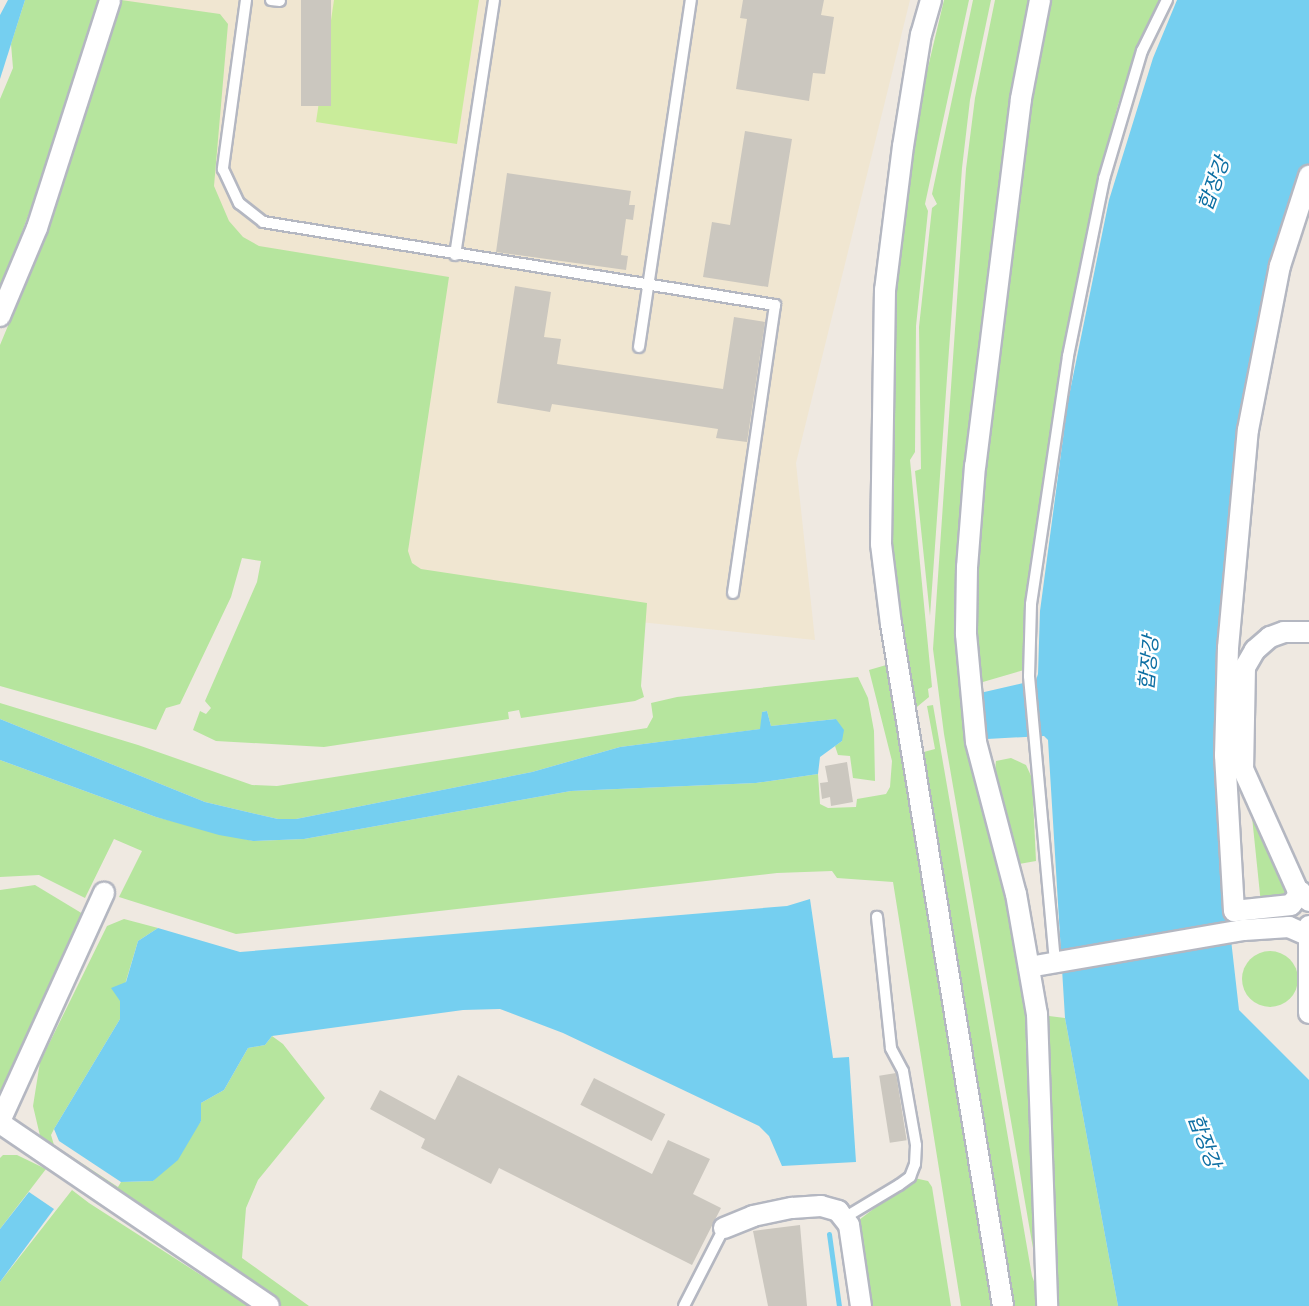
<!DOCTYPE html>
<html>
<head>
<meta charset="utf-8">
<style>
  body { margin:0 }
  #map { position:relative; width:1309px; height:1306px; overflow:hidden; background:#efe9e1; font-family:"PT Sans Narrow","Noto Sans KR",sans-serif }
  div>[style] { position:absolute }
  .education>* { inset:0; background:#f0e6d1 }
  .green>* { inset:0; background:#b6e59e }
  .round { border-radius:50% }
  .pitch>* { inset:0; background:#c9ec9a }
  .water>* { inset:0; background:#75cff0 }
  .stream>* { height:5px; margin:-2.5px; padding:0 2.5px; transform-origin:2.5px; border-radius:2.5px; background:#75cff0 }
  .building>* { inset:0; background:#cbc7bf; transform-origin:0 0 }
  .roads { filter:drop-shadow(2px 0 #b4b7c1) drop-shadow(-2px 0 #b4b7c1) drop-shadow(0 2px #b4b7c1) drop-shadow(0 -2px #b4b7c1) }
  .service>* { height:10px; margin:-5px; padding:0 5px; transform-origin:5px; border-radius:5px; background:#fff }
  .minor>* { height:20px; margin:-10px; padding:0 10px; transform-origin:10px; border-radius:10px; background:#fff }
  span { translate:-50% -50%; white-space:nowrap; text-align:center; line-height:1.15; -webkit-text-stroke:5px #fff; paint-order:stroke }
  .water-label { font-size:20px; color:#0d6fa3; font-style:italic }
</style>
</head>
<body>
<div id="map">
  <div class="education">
    <i style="clip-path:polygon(120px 0,910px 0,796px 463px,815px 640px,513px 609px,375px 578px,233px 247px,116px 8px)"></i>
  </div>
  <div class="green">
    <i style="clip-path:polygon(25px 0,100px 0,50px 157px,0 291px,0 99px,13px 68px,11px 44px)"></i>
    <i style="clip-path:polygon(121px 0,220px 14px,228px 24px,214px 186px,229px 221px,243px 237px,259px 246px,449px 277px,408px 551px,412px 563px,421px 569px,647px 603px,641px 686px,644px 697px,635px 701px,521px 718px,519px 710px,508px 712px,509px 719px,324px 747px,216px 741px,193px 730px,200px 711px,206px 714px,211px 708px,205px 701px,257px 582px,261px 561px,242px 558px,231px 597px,180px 704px,166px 708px,156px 730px,0 686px,0 345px,47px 232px)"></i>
    <i style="clip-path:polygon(944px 0,969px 0,925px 204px,928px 211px,916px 326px,915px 452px,910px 460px,932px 687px,928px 689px,929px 697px,912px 711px,888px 546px,887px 397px,899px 223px,909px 147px)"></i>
    <i style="clip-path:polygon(973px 0,991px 0,970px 100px,962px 168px,930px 616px,915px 471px,921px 469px,919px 327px,932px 208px,937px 204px,932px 194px)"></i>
    <i style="clip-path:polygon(995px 0,1034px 0,961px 632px,1033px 1022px,1039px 1283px,944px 734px,933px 649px,966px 169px,975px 98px)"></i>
    <i style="clip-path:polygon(1047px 0,1161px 0,1137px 50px,1118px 105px,1098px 180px,1062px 353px,1032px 607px,1031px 668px,976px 684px,976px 552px,984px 464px,1007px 244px)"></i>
    <i style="clip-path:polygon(893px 663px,997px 1306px,961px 1306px,893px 882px,837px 878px,832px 871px,777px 873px,236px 934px,119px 897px,142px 851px,114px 839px,85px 898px,39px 875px,0 877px,0 760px,156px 817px,253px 841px,304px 839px,571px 791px,756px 783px,818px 774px,820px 804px,828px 808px,856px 807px,857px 799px,886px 794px,890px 787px,892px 761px,869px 670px)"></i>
    <i style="clip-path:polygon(858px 677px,868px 698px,874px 731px,875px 781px,853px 778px,850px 756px,838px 755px,835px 746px,842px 741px,836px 719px,771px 726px,767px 711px,762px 712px,761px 729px,620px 747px,532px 772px,296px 819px,278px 819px,205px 802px,0 719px,0 703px,138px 745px,252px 785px,277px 786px,647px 728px,653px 717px,651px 703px,677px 697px)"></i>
    <i style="clip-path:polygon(933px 705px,1032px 1276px,1043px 1306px,1009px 1306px,920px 753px,935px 749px,927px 706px)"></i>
    <i style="clip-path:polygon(1011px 758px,1026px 765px,1032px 778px,1036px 861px,1019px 864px,994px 780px,996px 761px)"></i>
    <i style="clip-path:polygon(1251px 807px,1294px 895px,1261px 904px)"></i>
    <i style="clip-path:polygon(35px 885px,83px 914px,0 1096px,0 890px)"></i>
    <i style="clip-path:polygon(124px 919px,158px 928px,138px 941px,120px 1001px,120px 1019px,54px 1129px,51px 1135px,54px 1145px,118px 1187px,121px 1182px,153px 1181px,201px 1121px,201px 1103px,224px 1090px,248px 1048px,265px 1045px,272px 1036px,283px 1044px,325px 1098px,258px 1180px,246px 1208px,242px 1258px,309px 1306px,279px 1306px,41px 1140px,33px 1106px,40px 1062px,107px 926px)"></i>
    <i class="round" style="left:1242px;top:951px;width:56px;height:56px"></i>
    <i style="clip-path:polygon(1041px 1015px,1065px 1018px,1118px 1306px,1052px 1306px)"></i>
    <i style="clip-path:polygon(3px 1155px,17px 1155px,46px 1169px,0 1229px,0 1158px)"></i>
    <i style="clip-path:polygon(914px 1178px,928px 1181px,932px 1187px,951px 1306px,867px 1306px,855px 1223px)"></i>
    <i style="clip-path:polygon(72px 1190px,89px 1203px,249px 1306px,0 1306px,0 1282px)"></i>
  </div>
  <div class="pitch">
    <i style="clip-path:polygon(334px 0,479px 0,457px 144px,316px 122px)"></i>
  </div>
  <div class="water">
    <i style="clip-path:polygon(8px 0,25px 0,0 79px,0 15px)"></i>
    <i style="clip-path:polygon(1177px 0,1309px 0,1309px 167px,1244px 429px,1228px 913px,1239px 1010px,1309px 1080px,1309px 1306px,1118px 1306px,1065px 1018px,1048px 740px,1044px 736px,987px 739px,980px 735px,980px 693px,1036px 680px,1038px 674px,1040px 611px,1068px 401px,1109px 200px,1153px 58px)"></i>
    <i style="clip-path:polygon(767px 711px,771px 726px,836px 719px,844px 730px,842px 741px,820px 757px,818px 774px,756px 783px,571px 791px,304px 839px,253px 841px,219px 835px,156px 817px,0 760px,0 719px,205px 802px,278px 819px,296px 819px,532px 772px,620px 747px,760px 729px,762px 712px)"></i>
    <i style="clip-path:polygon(810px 899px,833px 1058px,849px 1057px,856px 1162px,782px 1166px,769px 1136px,759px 1126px,563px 1033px,500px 1009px,463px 1010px,272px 1036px,265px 1045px,248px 1048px,224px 1090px,201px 1103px,201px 1121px,178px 1160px,153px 1181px,121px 1182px,59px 1141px,54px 1129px,120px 1019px,120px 1001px,111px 988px,126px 982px,138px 941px,158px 928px,240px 952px,787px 906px)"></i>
    <i style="clip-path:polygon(29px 1192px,54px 1209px,0 1282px,0 1229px)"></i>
  </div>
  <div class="stream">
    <i style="left:829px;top:1234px;width:73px;rotate:82.1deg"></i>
  </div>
  <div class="building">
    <i style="left:301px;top:0;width:30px;height:106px"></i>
    <i style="clip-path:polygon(743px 0,824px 0,821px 15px,834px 17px,825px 74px,813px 73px,809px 101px,736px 89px,747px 19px,740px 18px)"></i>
    <i style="clip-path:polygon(745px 131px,792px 139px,768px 287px,703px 277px,712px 222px,730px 225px)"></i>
    <i style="clip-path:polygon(507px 173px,631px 191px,629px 205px,635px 205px,633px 220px,626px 219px,621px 255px,628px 256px,626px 270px,496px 252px)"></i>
    <i style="clip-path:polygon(515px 286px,551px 292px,544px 337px,561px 339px,557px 364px,723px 389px,734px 317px,765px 322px,747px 442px,716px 438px,718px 429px,552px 404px,550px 412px,497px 403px)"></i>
    <i style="clip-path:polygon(847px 762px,853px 802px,831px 806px,830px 797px,822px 799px,820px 783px,828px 782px,825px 766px)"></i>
    <i style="left:896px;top:1073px;width:68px;height:17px;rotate:81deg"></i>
    <i style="clip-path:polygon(458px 1075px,652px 1174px,668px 1140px,710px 1159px,693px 1194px,721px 1208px,692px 1265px,499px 1168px,491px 1184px,421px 1148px,425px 1139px,370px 1109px,380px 1090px,435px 1120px)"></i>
    <i style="left:594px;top:1078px;width:80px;height:30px;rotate:27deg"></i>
    <i style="clip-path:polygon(800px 1225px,807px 1306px,768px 1306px,753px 1231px)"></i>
  </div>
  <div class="roads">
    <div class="service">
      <i style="left:246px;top:0;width:171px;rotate:97.8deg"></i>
      <i style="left:223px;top:169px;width:38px;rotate:65deg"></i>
      <i style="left:239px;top:203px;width:31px;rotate:38deg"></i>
      <i style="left:263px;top:222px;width:519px;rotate:9.21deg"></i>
      <i style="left:775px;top:305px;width:291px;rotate:98.3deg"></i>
      <i style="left:271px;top:0;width:9px;rotate:6deg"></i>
      <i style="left:455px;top:255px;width:258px;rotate:-81.3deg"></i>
      <i style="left:639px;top:347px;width:351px;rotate:-81.5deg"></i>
      <i style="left:1055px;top:962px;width:287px;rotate:-95.2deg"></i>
      <i style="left:1029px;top:676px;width:72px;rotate:-88.4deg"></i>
      <i style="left:1031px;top:604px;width:251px;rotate:-81.5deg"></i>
      <i style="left:1068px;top:356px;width:181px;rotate:-78.5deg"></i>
      <i style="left:1104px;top:179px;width:134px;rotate:-73.5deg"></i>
      <i style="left:1142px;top:51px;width:57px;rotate:-63.9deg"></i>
      <i style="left:844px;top:1218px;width:64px;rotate:-31deg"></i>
      <i style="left:899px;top:1185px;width:14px;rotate:-36deg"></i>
      <i style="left:910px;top:1177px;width:14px;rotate:-69deg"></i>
      <i style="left:915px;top:1164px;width:19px;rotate:-87deg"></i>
      <i style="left:916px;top:1145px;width:75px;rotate:-100deg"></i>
      <i style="left:903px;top:1071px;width:26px;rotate:-118deg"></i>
      <i style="left:891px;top:1048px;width:132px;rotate:-96.1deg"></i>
      <i style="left:684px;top:1306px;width:88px;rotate:-62.9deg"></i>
    </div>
    <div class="minor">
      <i style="left:931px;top:0;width:35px;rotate:106deg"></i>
      <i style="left:921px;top:34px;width:113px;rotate:99.1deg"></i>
      <i style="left:903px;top:146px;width:145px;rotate:97.1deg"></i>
      <i style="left:885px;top:290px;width:254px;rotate:90.9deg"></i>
      <i style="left:881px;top:544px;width:81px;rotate:82.9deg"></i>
      <i style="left:891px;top:624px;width:691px;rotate:80.67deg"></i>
      <i style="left:1040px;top:0;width:101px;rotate:100.9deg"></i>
      <i style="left:1021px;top:99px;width:370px;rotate:97.1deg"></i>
      <i style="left:975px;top:466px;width:101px;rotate:94.5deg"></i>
      <i style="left:967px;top:567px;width:67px;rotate:90.9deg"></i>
      <i style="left:966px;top:634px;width:108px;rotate:84.7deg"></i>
      <i style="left:976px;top:742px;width:157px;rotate:75.3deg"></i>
      <i style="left:1016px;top:894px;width:122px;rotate:80.1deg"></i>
      <i style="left:1037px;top:1014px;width:292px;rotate:88deg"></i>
      <i style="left:0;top:316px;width:95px;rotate:-67.2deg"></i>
      <i style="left:37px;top:228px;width:239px;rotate:-72.2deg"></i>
      <i style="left:1309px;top:632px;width:25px;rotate:180deg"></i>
      <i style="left:1284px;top:632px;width:15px;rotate:160deg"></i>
      <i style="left:1270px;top:637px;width:20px;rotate:139deg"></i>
      <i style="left:1255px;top:650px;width:20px;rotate:120deg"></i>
      <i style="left:1245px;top:667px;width:102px;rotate:91.1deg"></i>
      <i style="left:1243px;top:769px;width:132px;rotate:65.8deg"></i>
      <i style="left:1297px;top:889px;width:17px;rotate:45deg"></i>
      <i style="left:1301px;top:892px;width:16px;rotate:128deg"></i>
      <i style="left:1291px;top:905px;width:57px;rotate:174deg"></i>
      <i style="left:1234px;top:911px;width:156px;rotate:-93.3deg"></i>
      <i style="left:1225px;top:755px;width:107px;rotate:-88.4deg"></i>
      <i style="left:1228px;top:648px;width:219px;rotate:-84.8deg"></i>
      <i style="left:1248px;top:430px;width:167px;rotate:-79deg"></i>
      <i style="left:1280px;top:266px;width:95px;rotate:-72.1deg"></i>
      <i style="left:1309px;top:926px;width:87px;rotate:90deg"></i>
      <i style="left:1029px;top:967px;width:218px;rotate:-9.8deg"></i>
      <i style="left:1244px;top:930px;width:45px;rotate:-3.8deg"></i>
      <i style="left:1289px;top:927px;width:20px;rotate:24deg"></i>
      <i style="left:0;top:1121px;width:251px;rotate:-65.5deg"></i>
      <i style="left:0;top:1123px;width:325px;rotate:34.2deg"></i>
      <i style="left:724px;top:1228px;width:31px;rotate:-22deg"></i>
      <i style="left:753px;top:1216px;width:40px;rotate:-12deg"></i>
      <i style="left:792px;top:1208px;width:29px;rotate:-4deg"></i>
      <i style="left:821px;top:1206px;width:18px;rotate:16deg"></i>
      <i style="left:838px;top:1211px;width:18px;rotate:52deg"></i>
      <i style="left:849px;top:1225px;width:82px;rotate:81.6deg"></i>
    </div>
  </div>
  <div class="water-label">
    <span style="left:1214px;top:184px;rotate:-70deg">합장강</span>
    <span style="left:1149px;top:663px;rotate:-85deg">합장강</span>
    <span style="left:1204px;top:1141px;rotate:69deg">합장강</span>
  </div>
</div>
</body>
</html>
